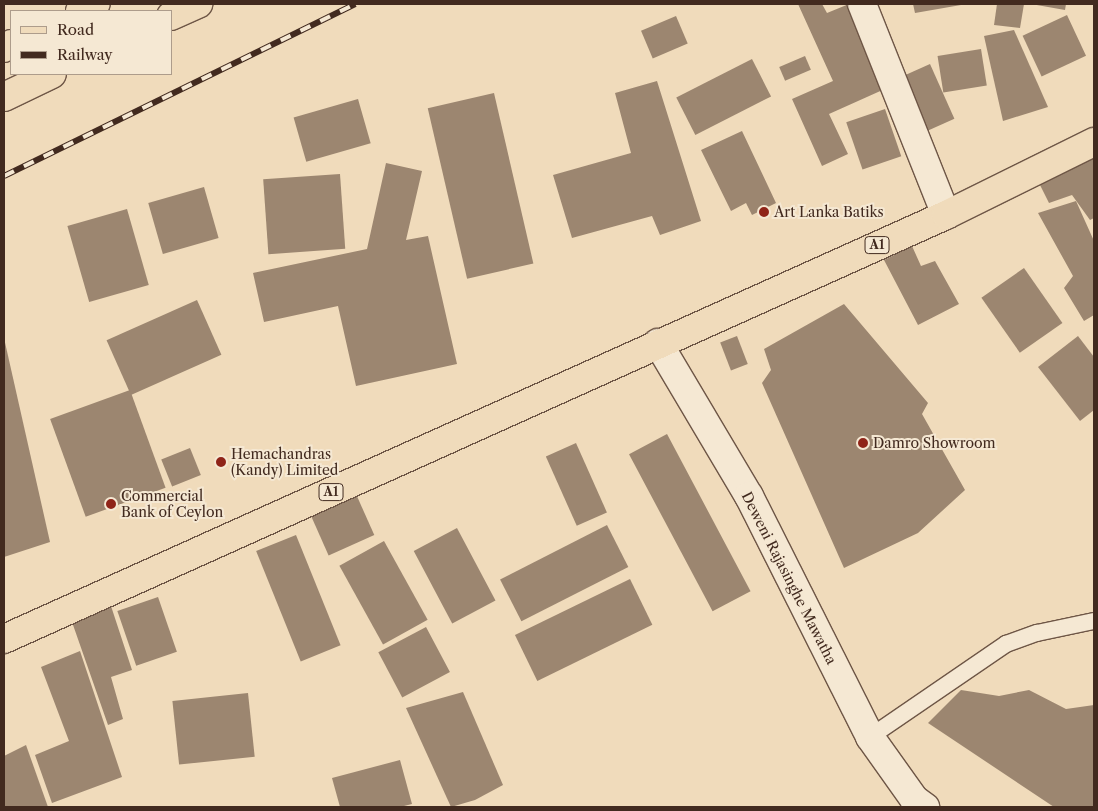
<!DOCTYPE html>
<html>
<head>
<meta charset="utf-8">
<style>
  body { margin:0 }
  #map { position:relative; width:1098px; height:811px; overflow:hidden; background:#f0dbbb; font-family:"Libre Caslon Text",serif }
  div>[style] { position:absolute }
  .building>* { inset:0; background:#9c8670; transform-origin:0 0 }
  .roads { filter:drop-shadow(1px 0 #6e5646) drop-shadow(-1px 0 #6e5646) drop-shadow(0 1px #6e5646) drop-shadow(0 -1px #6e5646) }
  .service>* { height:16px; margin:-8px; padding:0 8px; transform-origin:8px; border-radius:8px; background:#f5e8d3 }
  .minor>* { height:28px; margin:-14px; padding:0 14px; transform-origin:14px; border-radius:14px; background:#f5e8d3 }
  .tertiary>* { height:28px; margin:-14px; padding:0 14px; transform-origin:14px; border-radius:14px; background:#f5e8d3 }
  .primary>* { height:28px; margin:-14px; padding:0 14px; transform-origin:14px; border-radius:14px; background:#f0dbbb }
  .trunk>* { height:28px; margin:-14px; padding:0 14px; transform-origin:14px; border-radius:14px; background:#f0dbbb }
  .rail>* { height:5.5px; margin-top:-2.75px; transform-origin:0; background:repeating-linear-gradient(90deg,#f5e8d3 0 11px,#422a1f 0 22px); box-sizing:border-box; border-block:1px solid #422a1f }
  .dots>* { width:14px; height:14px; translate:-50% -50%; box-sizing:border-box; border:2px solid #f5e8d3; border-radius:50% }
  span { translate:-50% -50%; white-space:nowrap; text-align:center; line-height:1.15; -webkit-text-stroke:4px #f5e8d3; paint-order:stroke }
  .shield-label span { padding:1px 4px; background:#f5e8d3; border:1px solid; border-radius:4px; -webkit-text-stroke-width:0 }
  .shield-label { font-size:12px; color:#422a1f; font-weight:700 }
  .poi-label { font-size:14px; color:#422a1f }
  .left { translate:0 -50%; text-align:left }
  .street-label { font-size:14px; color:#422a1f }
  .frame { position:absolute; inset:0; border:5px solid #422a1f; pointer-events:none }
  .legend { position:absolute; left:10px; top:10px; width:162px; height:65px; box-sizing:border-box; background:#f5e8d3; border:1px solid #ad9c8b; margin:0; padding:6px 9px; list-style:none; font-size:15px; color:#422a1f }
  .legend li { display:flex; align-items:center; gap:10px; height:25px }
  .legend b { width:25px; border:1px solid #ad9c8b }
</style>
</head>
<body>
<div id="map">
  <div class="building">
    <i style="clip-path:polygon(798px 4px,822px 4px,827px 13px,849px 4px,887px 88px,829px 114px,848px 154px,822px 166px,792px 99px,833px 81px)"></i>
    <i style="clip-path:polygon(913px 4px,961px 4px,961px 5px,915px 13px)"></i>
    <i style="clip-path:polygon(997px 4px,1024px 4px,1020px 28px,994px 25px)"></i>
    <i style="clip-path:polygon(1031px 4px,1066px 4px,1065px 10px)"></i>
    <i style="left:1067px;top:15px;width:45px;height:49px;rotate:65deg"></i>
    <i style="left:676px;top:16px;width:30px;height:38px;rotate:67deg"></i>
    <i style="clip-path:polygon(1014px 30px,1048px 107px,1003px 121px,984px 36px)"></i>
    <i style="left:981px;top:49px;width:37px;height:44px;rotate:81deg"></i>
    <i style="left:805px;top:56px;width:15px;height:28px;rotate:67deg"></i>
    <i style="left:752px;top:59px;width:42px;height:85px;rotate:63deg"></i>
    <i style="left:930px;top:64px;width:60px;height:30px;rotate:66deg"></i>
    <i style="clip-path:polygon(657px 81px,701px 221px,660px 235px,652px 216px,572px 238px,553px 175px,631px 153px,615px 93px)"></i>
    <i style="left:494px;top:93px;width:175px;height:68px;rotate:77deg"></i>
    <i style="left:358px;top:99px;width:46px;height:67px;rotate:74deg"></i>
    <i style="left:885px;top:109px;width:50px;height:41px;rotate:71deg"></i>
    <i style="clip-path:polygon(742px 131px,776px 203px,752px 215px,746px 203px,731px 211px,701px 150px)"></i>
    <i style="clip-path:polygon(1094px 149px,1094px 218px,1090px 220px,1072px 195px,1049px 203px,1037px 179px)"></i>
    <i style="clip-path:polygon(386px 163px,422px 171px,406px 240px,428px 236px,457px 364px,356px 386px,338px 306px,264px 322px,253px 273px,367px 249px)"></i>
    <i style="left:340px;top:174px;width:75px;height:77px;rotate:86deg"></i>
    <i style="left:204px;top:187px;width:53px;height:58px;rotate:74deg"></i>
    <i style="clip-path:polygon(1076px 201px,1094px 241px,1094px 315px,1084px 321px,1064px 288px,1073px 276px,1038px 213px)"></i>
    <i style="left:127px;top:209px;width:79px;height:62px;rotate:74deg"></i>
    <i style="clip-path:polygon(912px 246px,921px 266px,935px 261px,959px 304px,918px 325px,884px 260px)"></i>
    <i style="left:1024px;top:268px;width:67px;height:52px;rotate:55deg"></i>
    <i style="left:197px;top:300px;width:60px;height:99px;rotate:66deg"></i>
    <i style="clip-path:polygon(844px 304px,928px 403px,922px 414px,965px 490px,918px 533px,844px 568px,762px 383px,771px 370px,764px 349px)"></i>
    <i style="left:737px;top:336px;width:30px;height:18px;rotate:69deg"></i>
    <i style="clip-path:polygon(1078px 336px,1094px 357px,1094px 410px,1080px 421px,1038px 367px)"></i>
    <i style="clip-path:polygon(4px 338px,50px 542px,4px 557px)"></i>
    <i style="left:130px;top:390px;width:104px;height:85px;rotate:70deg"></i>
    <i style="left:667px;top:434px;width:178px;height:43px;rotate:62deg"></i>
    <i style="left:576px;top:443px;width:76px;height:33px;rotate:66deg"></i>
    <i style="left:190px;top:448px;width:29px;height:31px;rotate:68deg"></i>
    <i style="left:356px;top:494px;width:45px;height:50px;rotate:66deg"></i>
    <i style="left:607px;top:525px;width:47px;height:120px;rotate:63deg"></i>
    <i style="left:457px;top:528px;width:82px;height:49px;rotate:62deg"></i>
    <i style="left:296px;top:535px;width:119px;height:43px;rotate:68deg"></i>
    <i style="left:384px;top:541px;width:90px;height:51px;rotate:61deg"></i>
    <i style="left:630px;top:579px;width:51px;height:128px;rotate:64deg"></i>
    <i style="left:158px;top:597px;width:58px;height:43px;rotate:71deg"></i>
    <i style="clip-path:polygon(111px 606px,132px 670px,111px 677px,123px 719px,108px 725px,72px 622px)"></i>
    <i style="left:426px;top:627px;width:51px;height:54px;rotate:62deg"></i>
    <i style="clip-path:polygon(80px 651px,122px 777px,52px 803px,35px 755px,69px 741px,41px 667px)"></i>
    <i style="clip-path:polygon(961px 690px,999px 696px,1029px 690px,1066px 709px,1094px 705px,1094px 807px,1054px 807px,928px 723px)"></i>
    <i style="clip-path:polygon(463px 692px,503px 785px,475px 800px,451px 807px,406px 708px)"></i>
    <i style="left:248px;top:693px;width:64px;height:76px;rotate:84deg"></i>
    <i style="clip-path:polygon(26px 745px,48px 807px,4px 807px,4px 756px)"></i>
    <i style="clip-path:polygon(400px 760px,412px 804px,400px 807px,340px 807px,332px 778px)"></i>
  </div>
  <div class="roads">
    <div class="service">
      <i style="left:870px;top:737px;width:165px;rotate:-34.4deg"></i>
      <i style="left:1006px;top:644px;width:33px;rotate:-20deg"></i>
      <i style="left:1037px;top:633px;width:58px;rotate:-11.9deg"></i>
    </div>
    <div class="minor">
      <i style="left:862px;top:4px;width:227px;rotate:68.3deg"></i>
    </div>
    <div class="tertiary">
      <i style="left:658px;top:343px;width:178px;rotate:59.3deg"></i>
      <i style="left:749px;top:496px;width:270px;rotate:63.3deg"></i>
      <i style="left:870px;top:737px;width:76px;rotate:54.6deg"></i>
      <i style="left:914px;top:799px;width:14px;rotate:36deg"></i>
    </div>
    <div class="primary">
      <i style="left:80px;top:11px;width:17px;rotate:-24deg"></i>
      <i style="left:171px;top:16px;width:30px;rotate:-24deg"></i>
      <i style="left:4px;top:48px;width:8px;rotate:-30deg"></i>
      <i style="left:4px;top:97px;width:53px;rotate:-25.6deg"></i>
    </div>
    <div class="trunk">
      <i style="left:4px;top:639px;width:1033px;rotate:-24.23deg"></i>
      <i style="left:946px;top:215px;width:165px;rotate:-26.3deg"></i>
    </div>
  </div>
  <div class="rail">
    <i style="left:4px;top:176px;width:391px;rotate:-26.1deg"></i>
  </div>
  <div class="dots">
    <i style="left:764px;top:212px;background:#8f2418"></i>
    <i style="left:863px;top:443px;background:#8f2418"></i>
    <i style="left:221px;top:462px;background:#8f2418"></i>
    <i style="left:111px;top:504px;background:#8f2418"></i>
  </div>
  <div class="shield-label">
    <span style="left:877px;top:245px">A1</span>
    <span style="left:331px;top:492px">A1</span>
  </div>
  <div class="poi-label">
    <span class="left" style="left:774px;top:212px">Art Lanka Batiks</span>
    <span class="left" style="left:873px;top:443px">Damro Showroom</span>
    <span class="left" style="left:231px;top:462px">Hemachandras<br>(Kandy) Limited</span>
    <span class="left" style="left:121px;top:504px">Commercial<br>Bank of Ceylon</span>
  </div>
  <div class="street-label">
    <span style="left:789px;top:578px;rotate:63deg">Deweni Rajasinghe Mawatha</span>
  </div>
  <div class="frame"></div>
  <ul class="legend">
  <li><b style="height:6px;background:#f0dbbb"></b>Road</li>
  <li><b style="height:6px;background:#422a1f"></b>Railway</li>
  </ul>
</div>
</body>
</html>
